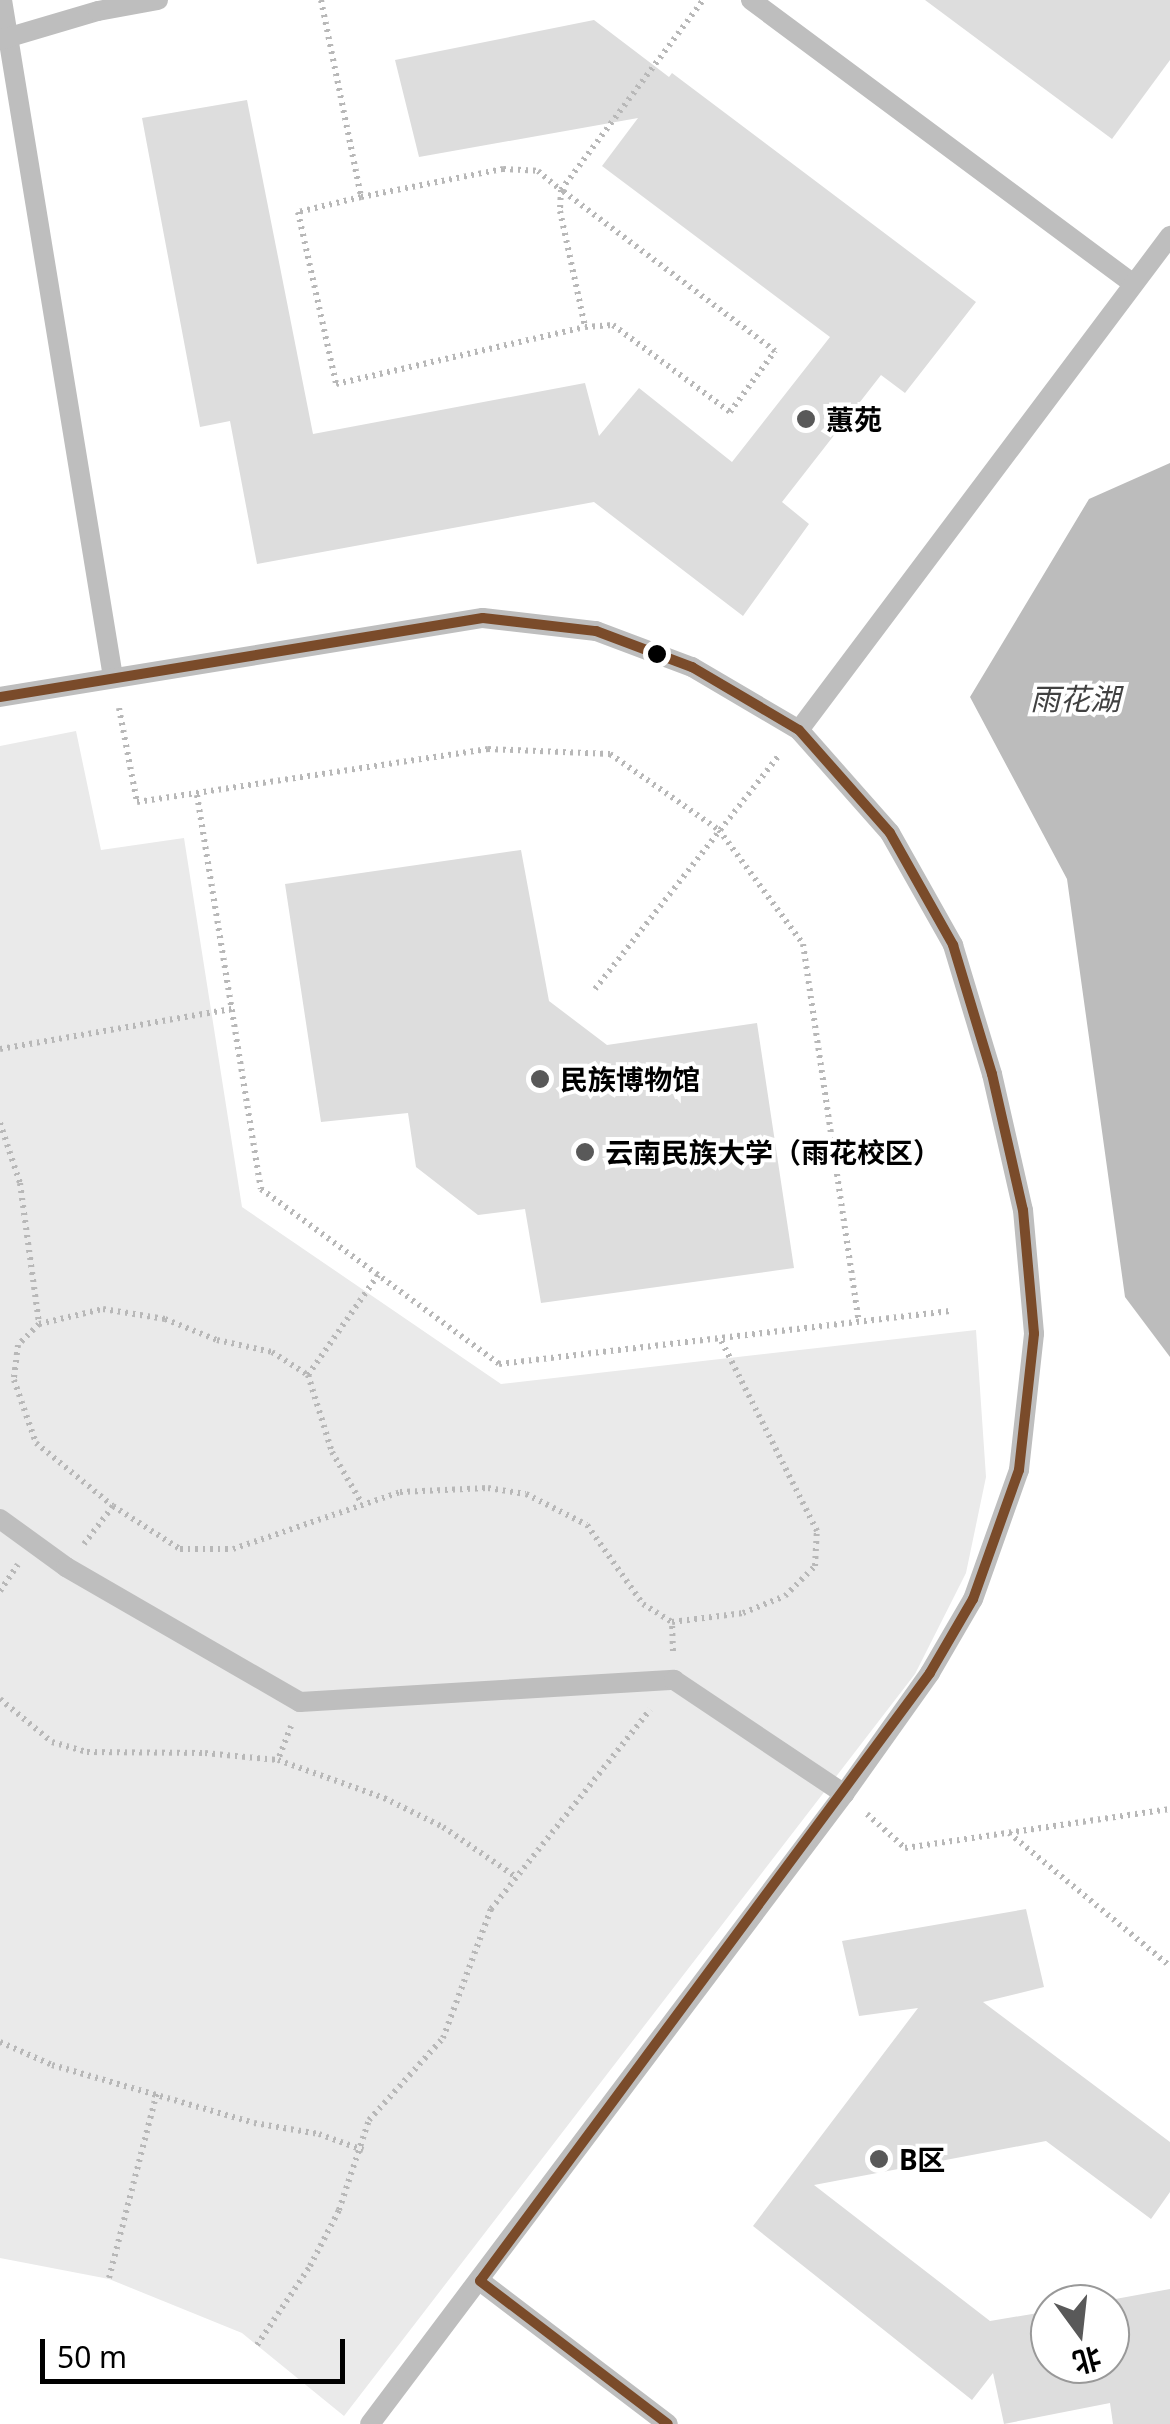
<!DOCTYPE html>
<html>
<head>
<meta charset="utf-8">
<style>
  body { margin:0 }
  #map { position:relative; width:1170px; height:2424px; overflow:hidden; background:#fff; font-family:"Noto Sans","Noto Sans SC",sans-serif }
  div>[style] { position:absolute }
  .green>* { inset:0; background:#eaeaea }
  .water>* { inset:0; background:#bcbcbc }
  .building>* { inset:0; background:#ddd }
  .path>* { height:6px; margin-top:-3px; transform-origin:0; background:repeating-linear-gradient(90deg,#b8b8b8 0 2.5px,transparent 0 7.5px) }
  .lane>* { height:20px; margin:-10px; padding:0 10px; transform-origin:10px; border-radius:10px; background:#bebebe }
  .bus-1>* { height:10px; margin:-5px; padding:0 5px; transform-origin:5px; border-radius:5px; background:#7a4b2a }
  .dots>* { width:28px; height:28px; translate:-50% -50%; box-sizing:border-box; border:5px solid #fff; border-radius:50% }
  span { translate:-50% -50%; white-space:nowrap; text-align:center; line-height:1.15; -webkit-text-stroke:8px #fff; paint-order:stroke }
  .poi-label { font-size:28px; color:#000; font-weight:700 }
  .left { translate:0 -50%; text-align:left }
  .water-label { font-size:30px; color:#414141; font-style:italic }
  .north { position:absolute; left:1030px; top:2284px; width:100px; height:100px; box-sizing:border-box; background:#fff; border:2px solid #999; border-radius:50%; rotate:165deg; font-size:28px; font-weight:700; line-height:40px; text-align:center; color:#000 }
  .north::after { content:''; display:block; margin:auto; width:35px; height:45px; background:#595959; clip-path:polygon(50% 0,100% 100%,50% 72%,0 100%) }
  .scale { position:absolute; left:40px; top:2339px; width:305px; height:45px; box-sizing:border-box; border:5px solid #000; border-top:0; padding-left:12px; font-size:30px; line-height:35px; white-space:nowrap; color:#000; -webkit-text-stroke:8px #fff; paint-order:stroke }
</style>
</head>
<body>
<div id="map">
  <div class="green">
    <i style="clip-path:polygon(76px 731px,101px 850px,184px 838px,242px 1207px,501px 1384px,976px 1330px,986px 1477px,966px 1573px,915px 1674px,344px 2416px,242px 2333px,109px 2279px,0 2258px,0 746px)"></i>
  </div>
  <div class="water">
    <i style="clip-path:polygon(1170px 463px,1170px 1357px,1125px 1297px,1067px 879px,970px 697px,1089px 499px)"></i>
  </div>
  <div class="building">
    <i style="clip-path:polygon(925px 0,1170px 0,1170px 60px,1112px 139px)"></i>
    <i style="clip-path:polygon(594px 20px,669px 77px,672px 73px,976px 302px,905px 393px,881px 375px,782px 502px,809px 524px,743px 616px,594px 502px,257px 564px,230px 421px,200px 427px,142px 118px,247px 100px,313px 434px,585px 383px,599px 436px,639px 388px,732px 462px,830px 337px,602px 166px,638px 118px,419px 157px,395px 60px)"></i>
    <i style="clip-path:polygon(521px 850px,549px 1001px,607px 1045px,757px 1023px,794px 1268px,541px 1303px,525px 1209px,478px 1215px,416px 1167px,408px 1113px,321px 1122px,285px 884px)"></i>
    <i style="clip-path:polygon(1026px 1909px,1044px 1987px,983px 2002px,1170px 2142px,1170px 2192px,1151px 2219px,1046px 2141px,814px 2185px,990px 2321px,1050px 2311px,1050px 2364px,1110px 2364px,1110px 2304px,1088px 2304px,1170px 2289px,1170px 2424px,1113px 2424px,1110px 2403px,1004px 2424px,993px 2373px,972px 2400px,753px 2226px,918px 2008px,859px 2016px,842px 1941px)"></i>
  </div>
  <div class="path">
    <i style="left:321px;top:0;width:201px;rotate:78.5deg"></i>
    <i style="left:361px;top:197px;width:65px;rotate:166.6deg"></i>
    <i style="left:298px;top:212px;width:176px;rotate:77.5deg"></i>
    <i style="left:336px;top:384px;width:255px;rotate:-12.9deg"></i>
    <i style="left:585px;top:327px;width:28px;rotate:-4deg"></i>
    <i style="left:613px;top:325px;width:146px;rotate:36.6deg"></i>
    <i style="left:730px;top:412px;width:76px;rotate:-53.6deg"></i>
    <i style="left:775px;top:351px;width:268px;rotate:-143deg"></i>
    <i style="left:561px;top:190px;width:237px;rotate:-53.2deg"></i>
    <i style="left:361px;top:197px;width:145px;rotate:-11.2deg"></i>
    <i style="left:503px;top:169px;width:35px;rotate:3deg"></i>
    <i style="left:538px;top:171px;width:30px;rotate:40deg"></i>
    <i style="left:561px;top:190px;width:21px;rotate:93deg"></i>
    <i style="left:560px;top:211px;width:119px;rotate:77.8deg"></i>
    <i style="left:119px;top:708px;width:96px;rotate:79.2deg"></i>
    <i style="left:137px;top:802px;width:355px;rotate:-8.6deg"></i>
    <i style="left:488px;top:749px;width:122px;rotate:2.3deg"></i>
    <i style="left:610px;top:754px;width:133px;rotate:34.9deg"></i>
    <i style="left:719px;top:830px;width:142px;rotate:53.6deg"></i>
    <i style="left:803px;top:944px;width:382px;rotate:81.6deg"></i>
    <i style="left:197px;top:795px;width:399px;rotate:80.8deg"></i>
    <i style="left:261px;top:1189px;width:295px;rotate:36.3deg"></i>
    <i style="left:499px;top:1364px;width:454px;rotate:-6.7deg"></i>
    <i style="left:595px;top:989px;width:299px;rotate:-51.8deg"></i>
    <i style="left:0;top:1049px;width:235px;rotate:-9.8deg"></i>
    <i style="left:0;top:1123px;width:63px;rotate:71.6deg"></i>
    <i style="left:20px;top:1183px;width:142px;rotate:82.3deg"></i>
    <i style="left:39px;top:1324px;width:30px;rotate:135deg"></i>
    <i style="left:18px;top:1345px;width:35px;rotate:97deg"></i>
    <i style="left:14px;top:1380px;width:67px;rotate:70.8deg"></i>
    <i style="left:36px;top:1443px;width:99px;rotate:39.3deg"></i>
    <i style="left:39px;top:1324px;width:66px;rotate:-13.2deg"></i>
    <i style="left:103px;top:1309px;width:63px;rotate:9.2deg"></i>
    <i style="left:165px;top:1319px;width:56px;rotate:22deg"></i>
    <i style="left:217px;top:1340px;width:56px;rotate:12.3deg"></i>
    <i style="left:272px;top:1352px;width:43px;rotate:32.6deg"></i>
    <i style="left:308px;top:1375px;width:81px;rotate:72.7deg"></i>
    <i style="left:332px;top:1452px;width:58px;rotate:59.9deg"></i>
    <i style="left:308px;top:1375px;width:122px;rotate:-55deg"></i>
    <i style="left:84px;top:1544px;width:48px;rotate:-52.7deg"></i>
    <i style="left:113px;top:1506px;width:80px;rotate:32.7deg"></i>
    <i style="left:180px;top:1549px;width:53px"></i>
    <i style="left:233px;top:1549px;width:176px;rotate:-18.8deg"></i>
    <i style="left:400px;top:1492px;width:88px;rotate:-2.6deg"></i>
    <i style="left:488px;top:1488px;width:38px;rotate:9deg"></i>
    <i style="left:526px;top:1494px;width:68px;rotate:26.9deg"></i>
    <i style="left:587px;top:1525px;width:97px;rotate:54.7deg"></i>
    <i style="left:643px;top:1604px;width:34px;rotate:32deg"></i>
    <i style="left:0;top:1591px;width:32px;rotate:-56deg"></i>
    <i style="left:673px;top:1651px;width:29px;rotate:-92deg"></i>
    <i style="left:672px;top:1622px;width:72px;rotate:-7.2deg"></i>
    <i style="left:743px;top:1613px;width:45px;rotate:-22deg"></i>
    <i style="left:785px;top:1596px;width:42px;rotate:-45deg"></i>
    <i style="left:815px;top:1566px;width:35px;rotate:-87deg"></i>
    <i style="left:817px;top:1531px;width:216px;rotate:-116.7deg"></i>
    <i style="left:0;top:1699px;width:67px;rotate:39.6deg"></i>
    <i style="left:52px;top:1742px;width:36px;rotate:16deg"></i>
    <i style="left:87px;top:1752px;width:118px;rotate:0.5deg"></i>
    <i style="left:205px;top:1753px;width:73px;rotate:5.5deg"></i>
    <i style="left:291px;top:1726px;width:36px;rotate:111deg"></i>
    <i style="left:278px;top:1760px;width:113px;rotate:19.7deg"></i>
    <i style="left:384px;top:1798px;width:66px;rotate:26.2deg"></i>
    <i style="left:443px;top:1827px;width:88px;rotate:34.4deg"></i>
    <i style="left:867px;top:1814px;width:51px;rotate:41.8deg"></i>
    <i style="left:905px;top:1848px;width:268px;rotate:-8.4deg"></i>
    <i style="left:1009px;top:1833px;width:209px;rotate:39.6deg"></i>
    <i style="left:0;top:2042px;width:57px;rotate:23.9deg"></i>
    <i style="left:52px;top:2065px;width:210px;rotate:16deg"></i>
    <i style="left:254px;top:2123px;width:66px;rotate:9.6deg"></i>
    <i style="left:319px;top:2134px;width:47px;rotate:20deg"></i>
    <i style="left:109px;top:2278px;width:192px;rotate:-75.5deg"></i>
    <i style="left:257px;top:2345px;width:95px;rotate:-56.1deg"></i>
    <i style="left:310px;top:2266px;width:63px;rotate:-62.6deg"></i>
    <i style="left:339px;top:2210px;width:95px;rotate:-71.6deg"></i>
    <i style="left:369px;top:2120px;width:110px;rotate:-47.9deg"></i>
    <i style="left:443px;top:2038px;width:138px;rotate:-69.6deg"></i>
    <i style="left:491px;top:1909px;width:255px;rotate:-51.4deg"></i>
  </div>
  <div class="lane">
    <i style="left:2px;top:0;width:686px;rotate:80.69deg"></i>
    <i style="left:751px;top:0;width:476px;rotate:36.6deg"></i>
    <i style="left:0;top:40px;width:102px;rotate:-16.5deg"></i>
    <i style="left:98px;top:11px;width:61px;rotate:-10.4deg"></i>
    <i style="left:0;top:697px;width:489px;rotate:-9.3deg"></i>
    <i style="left:483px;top:618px;width:114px;rotate:6.6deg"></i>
    <i style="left:596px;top:631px;width:103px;rotate:20.6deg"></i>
    <i style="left:692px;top:667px;width:124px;rotate:30.5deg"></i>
    <i style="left:799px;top:730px;width:137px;rotate:48.5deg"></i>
    <i style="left:890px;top:833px;width:129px;rotate:60.6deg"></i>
    <i style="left:953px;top:945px;width:135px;rotate:73.2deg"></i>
    <i style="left:992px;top:1074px;width:139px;rotate:77.2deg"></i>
    <i style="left:1023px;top:1210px;width:124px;rotate:84.9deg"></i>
    <i style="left:1034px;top:1334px;width:137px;rotate:96.3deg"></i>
    <i style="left:1019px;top:1470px;width:137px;rotate:109.6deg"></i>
    <i style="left:973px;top:1599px;width:86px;rotate:120.2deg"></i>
    <i style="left:930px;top:1673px;width:148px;rotate:125.4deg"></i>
    <i style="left:844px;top:1794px;width:788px;rotate:126.96deg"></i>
    <i style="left:799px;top:730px;width:618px;rotate:-53.09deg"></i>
    <i style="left:0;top:1519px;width:82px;rotate:36deg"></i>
    <i style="left:66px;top:1567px;width:270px;rotate:30deg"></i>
    <i style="left:300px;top:1702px;width:375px;rotate:-3.4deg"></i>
    <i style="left:674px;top:1680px;width:205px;rotate:33.8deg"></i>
    <i style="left:480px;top:2281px;width:236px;rotate:37.3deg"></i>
  </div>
  <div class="bus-1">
    <i style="left:0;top:697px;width:489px;rotate:-9.3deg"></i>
    <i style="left:483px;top:618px;width:114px;rotate:6.6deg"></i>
    <i style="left:596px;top:631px;width:103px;rotate:20.6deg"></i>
    <i style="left:692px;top:667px;width:124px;rotate:30.5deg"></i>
    <i style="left:799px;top:730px;width:137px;rotate:48.5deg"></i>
    <i style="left:890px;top:833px;width:129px;rotate:60.6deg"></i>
    <i style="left:953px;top:945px;width:135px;rotate:73.2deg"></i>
    <i style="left:992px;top:1074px;width:139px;rotate:77.2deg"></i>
    <i style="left:1023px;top:1210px;width:124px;rotate:84.9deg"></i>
    <i style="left:1034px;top:1334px;width:137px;rotate:96.3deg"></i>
    <i style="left:1019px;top:1470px;width:137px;rotate:109.6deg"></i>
    <i style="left:973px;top:1599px;width:86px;rotate:120.2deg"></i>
    <i style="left:930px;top:1673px;width:756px;rotate:126.51deg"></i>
    <i style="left:480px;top:2281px;width:236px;rotate:37.3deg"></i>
  </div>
  <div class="dots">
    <i style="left:806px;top:419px;background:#595959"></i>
    <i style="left:657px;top:654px;background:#000"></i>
    <i style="left:540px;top:1079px;background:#595959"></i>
    <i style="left:585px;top:1152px;background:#595959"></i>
    <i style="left:879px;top:2159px;background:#595959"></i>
  </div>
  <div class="poi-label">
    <span class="left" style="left:826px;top:419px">蕙苑</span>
    <span class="left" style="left:560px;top:1079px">民族博物馆</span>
    <span class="left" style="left:605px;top:1152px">云南民族大学（雨花校区）</span>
    <span class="left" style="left:899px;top:2159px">B区</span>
  </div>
  <div class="water-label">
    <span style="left:1075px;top:699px">雨花湖</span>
  </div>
  <div class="north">北</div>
  <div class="scale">50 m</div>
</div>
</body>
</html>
